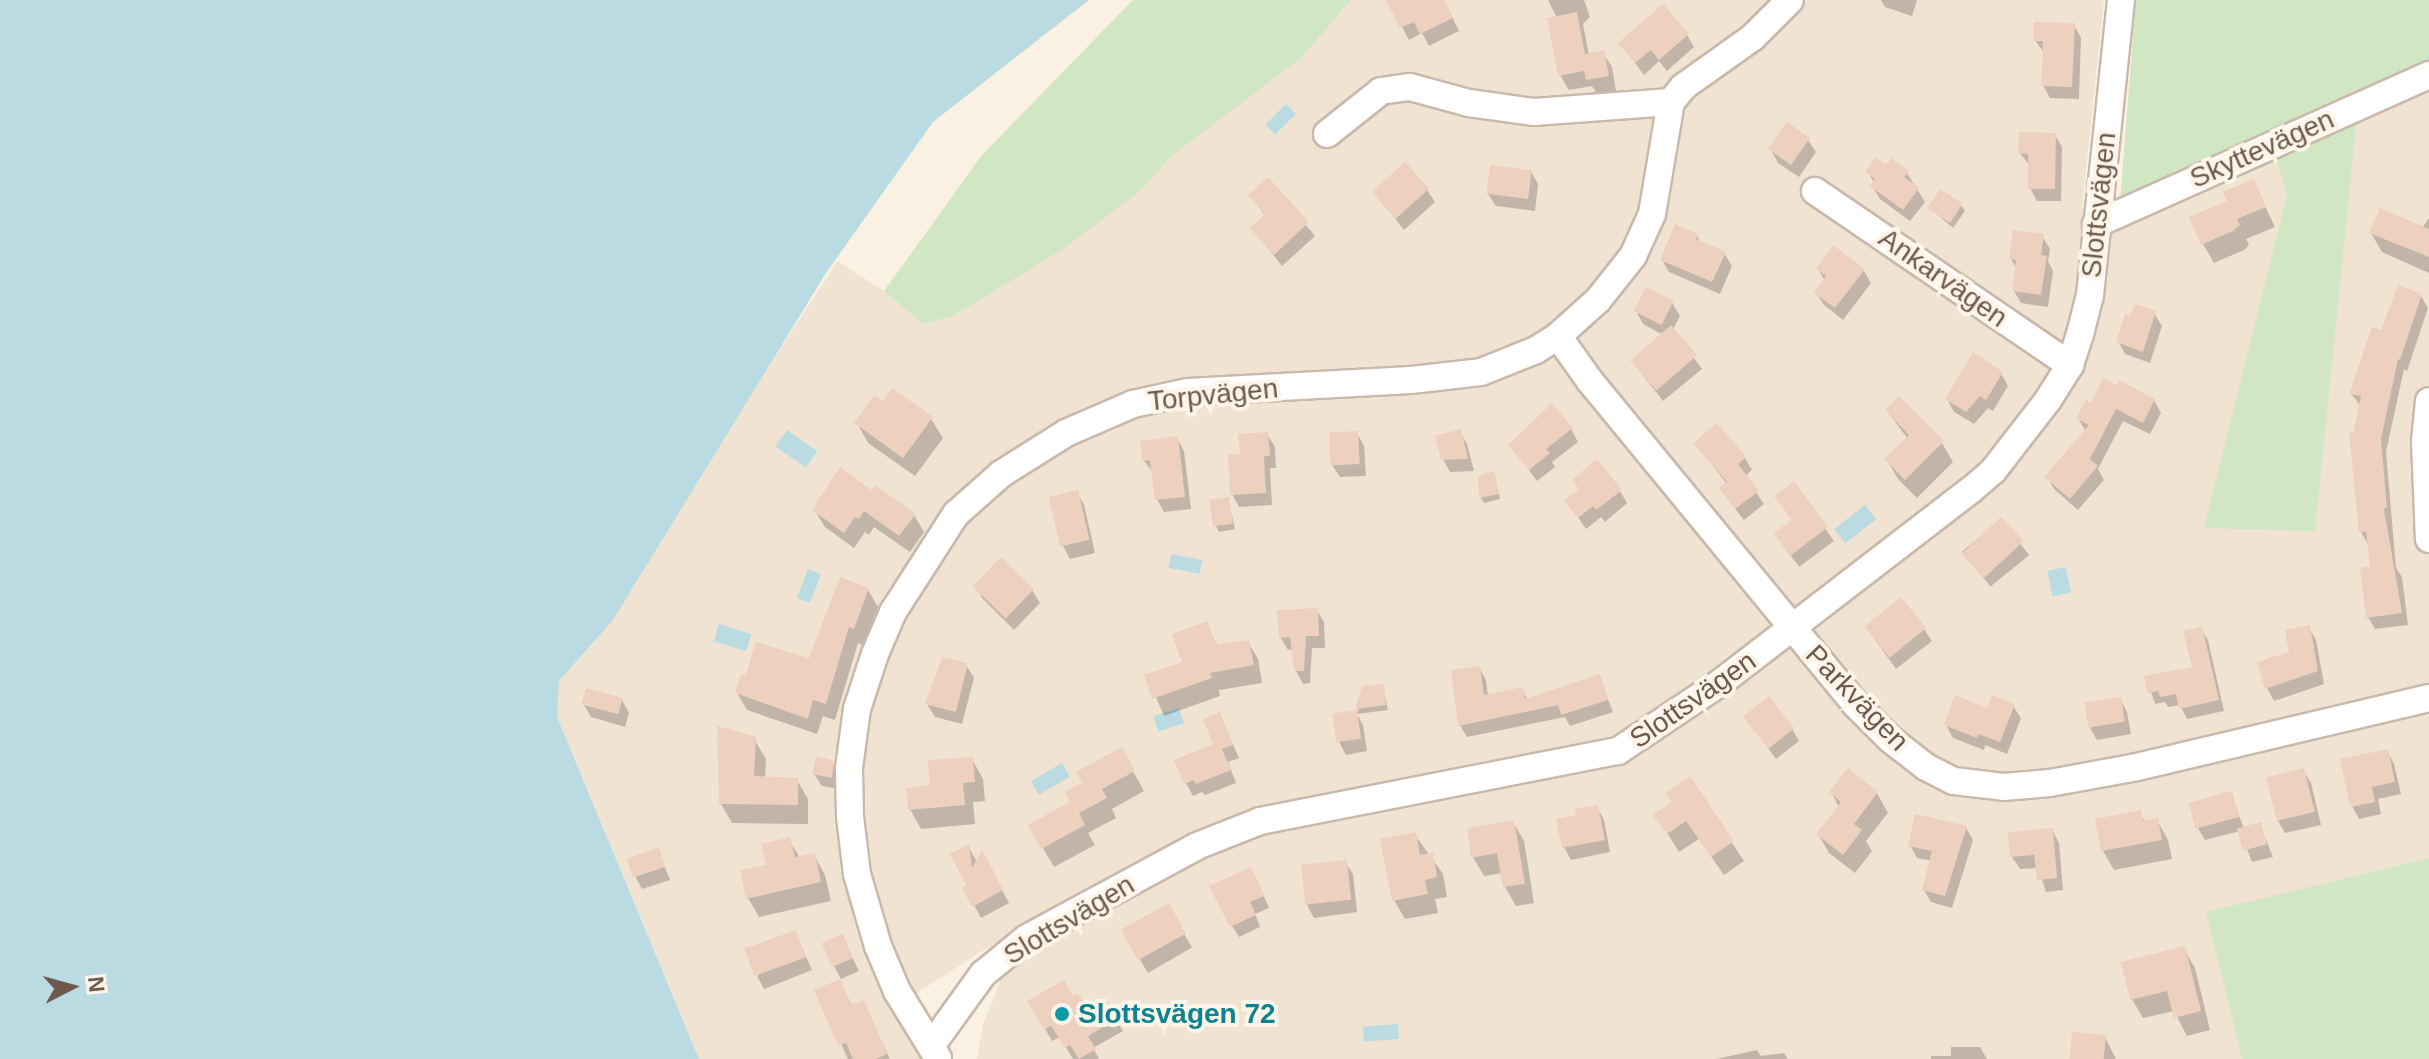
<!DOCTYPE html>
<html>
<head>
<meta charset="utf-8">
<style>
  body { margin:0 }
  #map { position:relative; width:2429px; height:1059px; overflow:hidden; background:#faf1e3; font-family:Arial,sans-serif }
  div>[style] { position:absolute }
  .residential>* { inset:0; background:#f1e3d2 }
  .green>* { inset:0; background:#d1e6c3 }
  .water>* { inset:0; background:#badbe1; transform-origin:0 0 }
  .shadow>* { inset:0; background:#0003; transform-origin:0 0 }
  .building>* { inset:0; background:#edd0bd; transform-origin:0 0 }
  .roads { filter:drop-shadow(2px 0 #c9b9ab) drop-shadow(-2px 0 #c9b9ab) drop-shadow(0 2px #c9b9ab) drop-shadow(0 -2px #c9b9ab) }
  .minor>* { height:26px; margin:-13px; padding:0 13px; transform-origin:13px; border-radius:13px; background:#fff }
  .dots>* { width:22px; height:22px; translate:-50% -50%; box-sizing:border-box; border:4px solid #fdf5e9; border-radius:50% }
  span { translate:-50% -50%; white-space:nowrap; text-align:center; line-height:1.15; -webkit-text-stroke:8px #fdf5e9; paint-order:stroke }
  .street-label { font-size:28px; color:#6f584c }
  .culture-label { font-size:28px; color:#0d838f; font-weight:700 }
  .left { translate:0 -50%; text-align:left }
  .north { position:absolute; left:32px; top:947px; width:80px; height:80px; -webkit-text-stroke:6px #fdf5e9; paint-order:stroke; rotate:84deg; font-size:22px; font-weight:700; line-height:32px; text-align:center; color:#6f584c }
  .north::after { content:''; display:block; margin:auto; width:28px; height:36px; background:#6f584c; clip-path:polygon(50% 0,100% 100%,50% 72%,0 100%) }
</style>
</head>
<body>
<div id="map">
  <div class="residential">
    <i style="clip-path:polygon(1351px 0,2104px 0,2082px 207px,2119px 227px,2278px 162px,2287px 194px,2204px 528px,2359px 94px,2429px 63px,2429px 858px,2207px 913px,2242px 1059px,977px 1059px,983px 1024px,1005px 969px,1099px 913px,1172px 876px,1160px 849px,979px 953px,900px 1004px,927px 1059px,699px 1059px,557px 717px,559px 681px,613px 620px,745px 402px,838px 261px,884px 291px,924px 324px,953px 316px,1062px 250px,1139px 192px,1173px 155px,1300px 59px)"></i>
  </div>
  <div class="green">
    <i style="clip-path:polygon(1133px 0,1351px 0,1300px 59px,1173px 155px,1139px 192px,1062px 250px,953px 316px,924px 324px,884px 291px,982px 155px)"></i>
    <i style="clip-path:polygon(2136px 0,2429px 0,2429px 63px,2359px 95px,2315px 531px,2204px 528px,2287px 194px,2277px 162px,2118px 227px)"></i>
    <i style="clip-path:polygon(2429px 858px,2429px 1059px,2242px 1059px,2206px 912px)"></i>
  </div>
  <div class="water">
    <i style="clip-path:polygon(0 0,1089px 0,933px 122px,826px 273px,613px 620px,559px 681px,557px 717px,699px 1059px,0 1059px)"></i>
    <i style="left:1286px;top:104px;width:14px;height:29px;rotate:45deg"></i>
    <i style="left:787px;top:430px;width:37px;height:20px;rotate:35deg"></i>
    <i style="left:1865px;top:505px;width:18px;height:39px;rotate:52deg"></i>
    <i style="left:1171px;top:554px;width:32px;height:14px;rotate:11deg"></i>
    <i style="left:2066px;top:567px;width:26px;height:19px;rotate:79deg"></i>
    <i style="left:808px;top:569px;width:14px;height:31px;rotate:21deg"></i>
    <i style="left:719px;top:624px;width:34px;height:18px;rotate:17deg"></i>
    <i style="left:1179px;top:708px;width:16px;height:27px;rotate:72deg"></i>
    <i style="left:1062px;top:763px;width:16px;height:36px;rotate:60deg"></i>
    <i style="left:1398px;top:1024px;width:15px;height:35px;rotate:86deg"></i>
  </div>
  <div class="shadow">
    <i style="clip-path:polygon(1398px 0,1444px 0,1459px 31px,1429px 46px,1422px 33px,1409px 40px,1390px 4px)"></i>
    <i style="clip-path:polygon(1548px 0,1584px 0,1590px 17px,1583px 24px,1589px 55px,1603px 53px,1612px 67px,1616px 91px,1597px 94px,1592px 86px,1569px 90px,1560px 75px,1557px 18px)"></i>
    <i style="clip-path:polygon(1881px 0,1917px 0,1912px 16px,1885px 7px)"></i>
    <i style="clip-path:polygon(2074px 25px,2081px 38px,2079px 99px,2050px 98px,2043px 85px,2044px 53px,2035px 40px)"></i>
    <i style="clip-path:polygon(1687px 35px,1694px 47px,1667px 71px,1659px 61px,1644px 75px,1621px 44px)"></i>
    <i style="clip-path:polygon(2055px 135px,2062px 147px,2061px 201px,2037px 201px,2030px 188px,2030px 166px,2020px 153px)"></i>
    <i style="clip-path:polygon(1808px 140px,1816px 152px,1799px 177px,1778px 163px,1771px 150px)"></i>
    <i style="clip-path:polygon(1887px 167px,1907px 173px,1925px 202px,1910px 221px,1880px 199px,1872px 186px,1874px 183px,1868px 172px)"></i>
    <i style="clip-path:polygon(1531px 172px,1538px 184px,1535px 211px,1496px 206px,1488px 194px)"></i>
    <i style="clip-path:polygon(1268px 180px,1315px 236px,1282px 266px,1253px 229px,1266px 217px,1251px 195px)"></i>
    <i style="clip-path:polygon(2253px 181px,2275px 227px,2246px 239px,2249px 245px,2244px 250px,2214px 263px,2203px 244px,2229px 202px)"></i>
    <i style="clip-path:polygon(1427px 190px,1435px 202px,1404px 230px,1375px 193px)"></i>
    <i style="clip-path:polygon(1961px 205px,1965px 211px,1953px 228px,1930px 208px)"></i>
    <i style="clip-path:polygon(2429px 218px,2429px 273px,2382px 252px,2371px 233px,2422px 228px)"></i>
    <i style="clip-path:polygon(1697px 236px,1701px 243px,1724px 253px,1732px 266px,1720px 294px,1669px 272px,1662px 260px)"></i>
    <i style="clip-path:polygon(2042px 236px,2050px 249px,2048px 261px,2053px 271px,2048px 307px,2021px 303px,2014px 291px,2017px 269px,2011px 259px)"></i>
    <i style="clip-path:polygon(1818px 269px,1864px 271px,1871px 283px,1843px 320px,1824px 305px,1816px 293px,1825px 281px)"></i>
    <i style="clip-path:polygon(2421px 296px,2428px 308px,2407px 371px,2404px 369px,2386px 452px,2396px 568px,2402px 577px,2408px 625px,2375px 629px,2368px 617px,2372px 568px,2368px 544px,2361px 532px,2354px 435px,2361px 406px,2351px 394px,2382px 333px)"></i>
    <i style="clip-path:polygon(1672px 303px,1680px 316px,1673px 329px,1702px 369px,1663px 401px,1632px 361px,1663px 335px,1643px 324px,1636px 311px)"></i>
    <i style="clip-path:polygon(2154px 313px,2162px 326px,2150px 363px,2125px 354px,2118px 341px,2131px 319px)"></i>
    <i style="clip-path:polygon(2001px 373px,2008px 386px,1993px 411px,1988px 408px,1974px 424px,1954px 412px,1947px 399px)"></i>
    <i style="clip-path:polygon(2154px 400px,2161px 413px,2150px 434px,2123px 421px,2098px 469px,2104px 480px,2078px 510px,2054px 489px,2047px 477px,2086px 432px,2078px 418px,2092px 405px)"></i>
    <i style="clip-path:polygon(883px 404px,931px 419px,943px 438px,915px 476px,868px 443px,857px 423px)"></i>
    <i style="clip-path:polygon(1887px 411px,1942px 443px,1953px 462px,1917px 498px,1898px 479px,1887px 460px,1908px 439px)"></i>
    <i style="clip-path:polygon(1571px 429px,1578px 442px,1552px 462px,1555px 467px,1537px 481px,1511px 445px)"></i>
    <i style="clip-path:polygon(1460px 432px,1467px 444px,1474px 471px,1450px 472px,1443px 459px)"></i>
    <i style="clip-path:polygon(1357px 433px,1364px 446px,1366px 476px,1340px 477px,1332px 465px)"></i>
    <i style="clip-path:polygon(1267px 434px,1275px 447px,1276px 468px,1270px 468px,1272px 505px,1239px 507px,1232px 494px,1242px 456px)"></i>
    <i style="clip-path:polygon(1177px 438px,1184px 451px,1191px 509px,1164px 512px,1157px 499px,1154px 473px,1144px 461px)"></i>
    <i style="clip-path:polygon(1696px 444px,1745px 458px,1752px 470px,1745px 476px,1764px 504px,1744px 520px,1729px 501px,1727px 484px)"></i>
    <i style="clip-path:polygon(1493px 473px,1500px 499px,1484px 503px,1481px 498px)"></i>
    <i style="clip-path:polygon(1794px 484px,1834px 541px,1799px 567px,1784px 546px,1793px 521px)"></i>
    <i style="clip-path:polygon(1620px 491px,1627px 503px,1605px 522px,1601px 517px,1586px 529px,1567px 501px)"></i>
    <i style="clip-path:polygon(1077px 492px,1084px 505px,1095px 553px,1070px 559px,1063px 546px)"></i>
    <i style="clip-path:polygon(872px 493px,914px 515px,924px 532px,910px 552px,874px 527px,869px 535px,865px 532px,854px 548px,825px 527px,815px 511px)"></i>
    <i style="clip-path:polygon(1228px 499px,1235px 529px,1219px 532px,1216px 526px)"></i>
    <i style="left:2001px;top:520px;width:45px;height:50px;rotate:51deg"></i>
    <i style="clip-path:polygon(976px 587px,1032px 590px,1040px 603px,1014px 630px,983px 599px)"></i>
    <i style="clip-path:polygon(868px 590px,878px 607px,863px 645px,858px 643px,835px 720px,823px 716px,817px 734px,747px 710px,737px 693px,810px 661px)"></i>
    <i style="clip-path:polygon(1317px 610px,1324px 622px,1325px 648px,1312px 648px,1310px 683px,1303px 684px,1296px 671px,1294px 649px,1288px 650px,1280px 637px)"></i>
    <i style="clip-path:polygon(1206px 624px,1218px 647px,1248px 642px,1258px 659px,1262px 683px,1219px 690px,1220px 696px,1164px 716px,1147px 676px,1185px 663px)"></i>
    <i style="clip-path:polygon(1866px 627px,1924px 629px,1932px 641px,1896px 669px)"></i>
    <i style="clip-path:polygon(2309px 628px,2316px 640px,2324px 684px,2274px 701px,2267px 688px)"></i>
    <i style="clip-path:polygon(2201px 629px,2208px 640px,2224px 711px,2187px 719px,2180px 705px,2168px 707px,2165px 702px,2155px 704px,2146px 677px,2194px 668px)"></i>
    <i style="clip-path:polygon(966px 665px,974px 678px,962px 724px,935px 717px,927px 704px)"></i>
    <i style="clip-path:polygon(1479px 668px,1486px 680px,1488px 696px,1522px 690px,1528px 700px,1599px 677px,1613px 712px,1570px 726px,1565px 717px,1467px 737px,1460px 725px)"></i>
    <i style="clip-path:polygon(1383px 686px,1388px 710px,1357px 714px,1363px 725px,1367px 751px,1346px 755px,1339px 742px,1335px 715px,1359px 711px,1357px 708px)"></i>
    <i style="clip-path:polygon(2120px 699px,2127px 712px,2131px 734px,2097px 740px,2090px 728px)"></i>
    <i style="clip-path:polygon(622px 700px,629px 713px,625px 727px,591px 717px,584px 705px)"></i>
    <i style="clip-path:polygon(2013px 706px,2021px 718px,2007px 754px,1985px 745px,1984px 750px,1953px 738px,1946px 725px)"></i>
    <i style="clip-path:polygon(1220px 715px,1239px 758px,1228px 762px,1236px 783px,1205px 795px,1202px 792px,1193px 796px,1186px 783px,1216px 745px)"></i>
    <i style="clip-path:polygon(1745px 716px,1792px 729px,1799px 741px,1776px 759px)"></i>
    <i style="clip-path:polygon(754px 739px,766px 759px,765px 778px,797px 780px,808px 799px,808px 824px,732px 823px,721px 804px)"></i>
    <i style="clip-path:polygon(1121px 750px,1144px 791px,1112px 809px,1116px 818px,1088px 833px,1095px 845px,1054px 867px,1030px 826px,1073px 803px,1085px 784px)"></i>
    <i style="clip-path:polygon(2387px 751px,2394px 764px,2401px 794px,2378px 799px,2381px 814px,2359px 819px,2352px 806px)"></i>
    <i style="clip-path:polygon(972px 759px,983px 779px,985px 801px,973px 802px,975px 824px,921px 829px,910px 809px,932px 787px)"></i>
    <i style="clip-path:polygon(832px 763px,840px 776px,838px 789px,822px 786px,814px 774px)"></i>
    <i style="clip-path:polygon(2303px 770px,2311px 783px,2321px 825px,2285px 833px,2278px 821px)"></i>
    <i style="clip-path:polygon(1690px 779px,1744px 861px,1724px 875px,1699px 839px,1679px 852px,1656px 815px,1674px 804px)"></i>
    <i style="clip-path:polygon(1831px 792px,1877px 793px,1888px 813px,1866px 841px,1872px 851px,1855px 873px,1829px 853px,1818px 834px,1839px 807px)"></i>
    <i style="clip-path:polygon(2231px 793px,2244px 829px,2260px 825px,2273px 857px,2252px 862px,2240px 831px,2205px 840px,2198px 828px)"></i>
    <i style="clip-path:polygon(1597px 807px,1604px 820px,1610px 852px,1571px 860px,1564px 847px,1578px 817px)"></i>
    <i style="clip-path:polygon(2140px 812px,2145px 823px,2157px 820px,2168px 840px,2172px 859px,2114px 870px,2103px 851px,2097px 820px)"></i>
    <i style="clip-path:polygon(1513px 822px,1524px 841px,1534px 903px,1516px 906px,1505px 887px,1503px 873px,1484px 876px,1473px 857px)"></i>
    <i style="clip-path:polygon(1966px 828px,1973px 840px,1952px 908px,1931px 902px,1924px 890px,1932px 861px,1917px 858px,1910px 845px)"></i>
    <i style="clip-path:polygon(2052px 830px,2059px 843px,2063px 890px,2046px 892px,2038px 868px,2020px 869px,2012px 857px)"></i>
    <i style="clip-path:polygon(1415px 835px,1443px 874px,1447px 897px,1435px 899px,1438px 913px,1405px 919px,1394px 900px)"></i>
    <i style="clip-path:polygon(789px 840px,800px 858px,814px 855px,825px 875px,831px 901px,759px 917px,748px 898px)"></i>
    <i style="clip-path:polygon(968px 846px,977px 862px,988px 864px,1009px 903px,981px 918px,965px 888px,969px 886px)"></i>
    <i style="clip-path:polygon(658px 850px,670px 880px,642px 889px,635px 876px)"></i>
    <i style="clip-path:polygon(1345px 862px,1353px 874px,1357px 912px,1314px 918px,1307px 905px)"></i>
    <i style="clip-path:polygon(1257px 880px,1269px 908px,1255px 914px,1260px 927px,1239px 937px,1232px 926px)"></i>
    <i style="left:1168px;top:906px;width:48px;height:51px;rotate:60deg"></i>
    <i style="clip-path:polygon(795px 932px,812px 970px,764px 989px,757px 976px)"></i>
    <i style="clip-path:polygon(842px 937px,859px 971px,841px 979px,834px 966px)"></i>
    <i style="clip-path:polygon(2184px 949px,2195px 968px,2210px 1030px,2187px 1036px,2174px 1011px,2143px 1018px,2132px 999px)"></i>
    <i style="clip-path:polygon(839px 982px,853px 1007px,863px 1002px,890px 1059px,848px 1059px,817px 991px)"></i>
    <i style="clip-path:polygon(1072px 998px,1088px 1014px,1105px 1002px,1123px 1031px,1093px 1048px,1099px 1059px,1073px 1059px,1060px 1037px,1052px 1041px,1030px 1002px)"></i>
    <i style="clip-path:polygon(2105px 1037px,2116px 1059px,2071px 1059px)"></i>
    <i style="clip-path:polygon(1951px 1047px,1980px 1047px,1987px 1059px,1931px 1059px,1931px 1056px,1951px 1056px)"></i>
    <i style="clip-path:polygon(1757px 1050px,1761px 1056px,1784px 1053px,1788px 1059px,1716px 1059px)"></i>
  </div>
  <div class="building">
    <i style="clip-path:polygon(1386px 0,1444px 0,1453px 18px,1420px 34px,1414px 22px,1400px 28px)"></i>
    <i style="clip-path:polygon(1663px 4px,1689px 34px,1659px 60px,1651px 50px,1635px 63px,1618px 43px)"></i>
    <i style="clip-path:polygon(1577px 12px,1585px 54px,1604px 50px,1609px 76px,1586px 80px,1584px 71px,1558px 76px,1547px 18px)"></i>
    <i style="clip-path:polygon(2034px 22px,2075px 23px,2072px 87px,2041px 86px,2043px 41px,2033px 41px)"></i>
    <i style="left:1787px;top:122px;width:28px;height:33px;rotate:35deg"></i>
    <i style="clip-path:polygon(2019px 132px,2056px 133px,2055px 189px,2028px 189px,2028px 154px,2018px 153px)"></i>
    <i style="clip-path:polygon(1876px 157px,1886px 165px,1891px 158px,1909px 171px,1904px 177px,1919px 188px,1903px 210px,1870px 186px,1875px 179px,1865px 172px)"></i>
    <i style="left:1405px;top:162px;width:36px;height:45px;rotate:48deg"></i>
    <i style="left:1490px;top:165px;width:42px;height:29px;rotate:7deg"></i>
    <i style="clip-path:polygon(1268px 177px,1309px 222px,1274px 255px,1250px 228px,1265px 214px,1248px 195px)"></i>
    <i style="clip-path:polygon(2254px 179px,2266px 207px,2237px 219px,2240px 225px,2233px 231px,2201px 245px,2189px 217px,2227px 201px,2223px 192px)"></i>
    <i style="left:1940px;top:189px;width:27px;height:23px;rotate:33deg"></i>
    <i style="clip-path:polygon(2380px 208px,2429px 229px,2429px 257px,2369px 233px)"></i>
    <i style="clip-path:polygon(1675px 224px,1698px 234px,1696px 239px,1726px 252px,1712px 282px,1660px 260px)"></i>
    <i style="clip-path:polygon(2013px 230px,2044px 234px,2041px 255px,2047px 256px,2041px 295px,2012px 291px,2016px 260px,2009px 259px)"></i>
    <i style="clip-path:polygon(1833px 245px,1865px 269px,1835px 308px,1814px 293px,1826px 276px,1816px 269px)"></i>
    <i style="clip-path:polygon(2398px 285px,2422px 294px,2400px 360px,2398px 359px,2381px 439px,2387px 508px,2384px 509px,2402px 613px,2366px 618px,2360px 568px,2370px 566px,2366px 532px,2359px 532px,2349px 433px,2353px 433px,2361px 396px,2349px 394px,2372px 327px,2381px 330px)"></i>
    <i style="left:1646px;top:287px;width:31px;height:27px;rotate:27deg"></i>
    <i style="clip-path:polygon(2135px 304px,2156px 311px,2143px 352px,2116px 342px,2125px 314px,2130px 316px)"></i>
    <i style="left:1671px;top:325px;width:40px;height:54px;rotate:49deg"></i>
    <i style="clip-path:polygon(1973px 352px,2003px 372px,1986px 400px,1980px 396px,1966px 412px,1945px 399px)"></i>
    <i style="clip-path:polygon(2103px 378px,2116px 385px,2119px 380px,2155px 399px,2143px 423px,2116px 409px,2090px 459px,2098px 466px,2070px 499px,2044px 477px,2089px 425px,2076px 418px,2086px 400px,2091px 403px)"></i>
    <i style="clip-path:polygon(892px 388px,933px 417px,903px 458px,854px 423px,874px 395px,883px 401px)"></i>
    <i style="clip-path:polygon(1899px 396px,1944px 441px,1905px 480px,1884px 459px,1909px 435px,1885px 410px)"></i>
    <i style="clip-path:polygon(1552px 403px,1573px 428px,1546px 449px,1550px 453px,1529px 470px,1508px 445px)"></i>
    <i style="clip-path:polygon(1717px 423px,1746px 457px,1738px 464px,1759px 491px,1735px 509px,1719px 488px,1727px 482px,1693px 443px)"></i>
    <i style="clip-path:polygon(1461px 429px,1468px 459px,1441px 460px,1435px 436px)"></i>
    <i style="left:1358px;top:431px;width:33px;height:29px;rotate:87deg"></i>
    <i style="clip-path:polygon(1268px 432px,1270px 456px,1264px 456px,1266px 493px,1230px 495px,1228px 454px,1240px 454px,1238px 434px)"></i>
    <i style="clip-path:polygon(1178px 436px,1185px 497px,1155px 500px,1150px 460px,1142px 461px,1140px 441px)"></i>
    <i style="clip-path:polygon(1597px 459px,1622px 490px,1596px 510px,1593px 506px,1578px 518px,1564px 501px,1579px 489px,1572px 480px)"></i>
    <i style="clip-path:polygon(840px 467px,871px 490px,875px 485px,916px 514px,899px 536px,864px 511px,859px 519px,855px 517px,844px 533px,812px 510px)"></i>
    <i style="clip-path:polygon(1494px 471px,1499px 494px,1479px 498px,1478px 476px)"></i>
    <i style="clip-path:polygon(1794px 481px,1828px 527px,1790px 556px,1774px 533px,1792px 520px,1774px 496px)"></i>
    <i style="left:1078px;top:490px;width:51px;height:30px;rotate:77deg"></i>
    <i style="left:1229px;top:497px;width:27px;height:20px;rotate:82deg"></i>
    <i style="left:2001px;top:517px;width:33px;height:54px;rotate:47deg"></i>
    <i style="left:1001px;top:557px;width:46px;height:41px;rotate:44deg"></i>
    <i style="clip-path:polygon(840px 577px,869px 588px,854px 629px,849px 627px,826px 704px,813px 700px,808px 719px,735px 693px,741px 674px,746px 675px,756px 642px,809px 658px)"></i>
    <i style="left:1901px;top:597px;width:40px;height:47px;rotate:51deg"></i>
    <i style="clip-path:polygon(1318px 608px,1319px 636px,1306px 636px,1304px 671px,1294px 671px,1290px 637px,1279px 638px,1277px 610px)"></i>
    <i style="clip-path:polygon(1207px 621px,1216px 645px,1249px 640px,1254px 665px,1210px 673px,1212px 678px,1152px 699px,1144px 675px,1182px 662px,1172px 634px)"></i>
    <i style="clip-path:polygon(2310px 625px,2318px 671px,2265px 689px,2257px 662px,2289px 652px,2285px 630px)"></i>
    <i style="clip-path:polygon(2202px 626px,2219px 700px,2179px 709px,2176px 694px,2160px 697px,2158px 691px,2147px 693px,2144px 676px,2192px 667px,2183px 631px)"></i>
    <i style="clip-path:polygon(942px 657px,968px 663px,956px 712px,925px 704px)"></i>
    <i style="clip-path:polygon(1480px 666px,1484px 695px,1523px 687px,1525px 699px,1600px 674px,1608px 700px,1561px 715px,1558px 705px,1458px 726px,1451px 670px)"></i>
    <i style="clip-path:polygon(1384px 684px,1386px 705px,1355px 709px,1362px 686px)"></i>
    <i style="left:586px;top:688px;width:38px;height:17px;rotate:15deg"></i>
    <i style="clip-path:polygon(1955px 695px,1987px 708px,1992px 695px,2015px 704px,2000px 742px,1978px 734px,1977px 738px,1944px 725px)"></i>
    <i style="left:1769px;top:696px;width:41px;height:33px;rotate:52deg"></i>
    <i style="left:2121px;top:697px;width:25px;height:37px;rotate:81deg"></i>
    <i style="left:1357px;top:710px;width:29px;height:25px;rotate:82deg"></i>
    <i style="clip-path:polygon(1220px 712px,1233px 745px,1222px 749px,1231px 770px,1196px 784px,1194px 780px,1184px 784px,1174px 760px,1213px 744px,1203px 719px)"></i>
    <i style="clip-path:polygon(717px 726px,756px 737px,754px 776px,798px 778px,798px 805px,719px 804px)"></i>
    <i style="clip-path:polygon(1122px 747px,1135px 771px,1102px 789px,1107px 798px,1079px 813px,1085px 825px,1041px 849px,1028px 825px,1070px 802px,1065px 792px,1082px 783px,1076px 772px)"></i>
    <i style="clip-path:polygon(2388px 749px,2395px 782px,2372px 787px,2375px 802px,2350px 807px,2340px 759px)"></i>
    <i style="clip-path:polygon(816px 756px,834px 761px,832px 778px,812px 774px)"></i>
    <i style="clip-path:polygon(973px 757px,975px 782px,963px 783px,965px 805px,908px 810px,906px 788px,930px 785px,928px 760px)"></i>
    <i style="clip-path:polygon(1848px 768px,1878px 792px,1854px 824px,1862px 830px,1843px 855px,1816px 834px,1841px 802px,1829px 792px)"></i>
    <i style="left:2304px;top:768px;width:45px;height:39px;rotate:76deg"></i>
    <i style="clip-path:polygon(1690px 776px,1734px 841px,1711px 857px,1686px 821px,1667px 834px,1653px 815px,1672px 802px,1665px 793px)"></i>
    <i style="left:2232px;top:791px;width:27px;height:45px;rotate:75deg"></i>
    <i style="clip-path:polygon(1598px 805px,1605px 840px,1562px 848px,1556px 819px,1576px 815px,1575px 809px)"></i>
    <i style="clip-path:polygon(2141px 810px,2143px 821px,2158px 818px,2162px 840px,2101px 851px,2095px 819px)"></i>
    <i style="clip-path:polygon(1915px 814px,1967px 826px,1945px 896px,1922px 890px,1932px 851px,1908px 846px)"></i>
    <i style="clip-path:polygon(1514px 820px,1525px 884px,1503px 887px,1497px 853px,1471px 858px,1467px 828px)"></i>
    <i style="left:2261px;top:822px;width:23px;height:25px;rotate:75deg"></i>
    <i style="clip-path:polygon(2053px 828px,2057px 878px,2037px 880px,2034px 855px,2010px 857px,2008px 832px)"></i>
    <i style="clip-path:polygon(1416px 832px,1420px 855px,1433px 853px,1437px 877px,1425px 880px,1428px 894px,1392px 901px,1380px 839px)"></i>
    <i style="clip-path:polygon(790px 837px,795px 857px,815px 853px,821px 882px,746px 899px,740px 870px,766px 865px,761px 844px)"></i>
    <i style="clip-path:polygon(969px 844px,972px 868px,982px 849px,1003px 890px,972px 907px,962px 888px,966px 885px,950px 854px)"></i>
    <i style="left:659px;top:848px;width:20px;height:34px;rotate:72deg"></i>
    <i style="left:1347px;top:860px;width:40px;height:46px;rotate:84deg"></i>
    <i style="clip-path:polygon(1251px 867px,1264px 896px,1250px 902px,1256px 915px,1230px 927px,1209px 886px)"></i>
    <i style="left:1169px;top:903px;width:35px;height:55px;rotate:61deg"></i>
    <i style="left:796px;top:930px;width:29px;height:55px;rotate:70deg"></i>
    <i style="left:843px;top:934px;width:26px;height:23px;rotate:67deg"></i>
    <i style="clip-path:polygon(2185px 946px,2201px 1011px,2174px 1018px,2167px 991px,2130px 1000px,2121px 962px)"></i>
    <i style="clip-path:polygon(840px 979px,851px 1005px,864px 1000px,887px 1054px,876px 1059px,853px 1059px,846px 1043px,838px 1046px,814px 990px)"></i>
    <i style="clip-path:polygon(1064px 980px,1073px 996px,1078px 993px,1088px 1011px,1106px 1000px,1118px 1018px,1088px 1036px,1096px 1049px,1079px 1059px,1070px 1045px,1065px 1048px,1051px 1026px,1044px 1030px,1027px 1001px)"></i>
    <i style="left:2072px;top:1032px;width:34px;height:27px;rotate:5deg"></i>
  </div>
  <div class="roads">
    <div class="minor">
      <i style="left:1327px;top:134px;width:69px;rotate:-38.5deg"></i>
      <i style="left:1381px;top:91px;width:29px;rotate:-8deg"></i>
      <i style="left:1410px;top:87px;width:61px;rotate:15.2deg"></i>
      <i style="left:1469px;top:103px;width:66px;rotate:7.9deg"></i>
      <i style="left:1534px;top:112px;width:137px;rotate:-4.2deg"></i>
      <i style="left:1671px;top:102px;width:19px;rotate:-51deg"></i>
      <i style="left:1683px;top:87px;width:86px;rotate:-35.5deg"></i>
      <i style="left:1753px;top:37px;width:52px;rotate:-45deg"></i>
      <i style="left:1815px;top:191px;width:309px;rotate:34.3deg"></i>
      <i style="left:2096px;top:224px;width:365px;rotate:-24.1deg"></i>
      <i style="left:1558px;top:336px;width:55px;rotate:54.6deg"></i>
      <i style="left:1590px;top:381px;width:418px;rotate:50.6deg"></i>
      <i style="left:1855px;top:704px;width:49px;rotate:45deg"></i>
      <i style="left:1890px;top:739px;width:46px;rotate:37.9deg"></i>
      <i style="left:1926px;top:767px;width:31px;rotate:27deg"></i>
      <i style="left:1954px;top:781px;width:50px;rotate:6.8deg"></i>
      <i style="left:2004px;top:787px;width:46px;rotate:-5deg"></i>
      <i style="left:2050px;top:783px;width:88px;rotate:-10.4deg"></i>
      <i style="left:2137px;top:767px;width:300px;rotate:-13.3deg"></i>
      <i style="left:2429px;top:401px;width:40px;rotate:95.7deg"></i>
      <i style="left:2425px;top:441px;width:98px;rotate:87.7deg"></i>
      <i style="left:931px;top:1046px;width:89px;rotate:-54.2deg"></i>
      <i style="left:983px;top:974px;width:57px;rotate:-39.3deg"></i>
      <i style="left:1027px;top:938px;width:193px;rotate:-28.4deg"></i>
      <i style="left:1197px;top:846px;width:68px;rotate:-21.6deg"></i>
      <i style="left:1260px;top:821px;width:365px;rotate:-11.1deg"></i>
      <i style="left:1618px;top:751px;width:123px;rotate:-33.7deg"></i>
      <i style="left:1720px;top:683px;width:317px;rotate:-37.6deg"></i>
      <i style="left:1971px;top:490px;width:29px;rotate:-41deg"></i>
      <i style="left:1993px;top:471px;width:90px;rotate:-52.2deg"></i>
      <i style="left:2048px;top:400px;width:41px;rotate:-57.8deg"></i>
      <i style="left:2070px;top:365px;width:33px;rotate:-72deg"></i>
      <i style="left:2080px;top:334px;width:40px;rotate:-75.6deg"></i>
      <i style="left:2090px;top:295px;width:297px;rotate:-84deg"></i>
      <i style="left:938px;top:1058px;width:79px;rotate:-121.5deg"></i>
      <i style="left:897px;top:991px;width:49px;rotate:-112.9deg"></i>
      <i style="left:878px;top:946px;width:75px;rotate:-106.3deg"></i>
      <i style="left:857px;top:874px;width:57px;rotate:-97deg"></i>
      <i style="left:850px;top:817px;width:49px;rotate:-91.2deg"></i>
      <i style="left:849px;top:768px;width:60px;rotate:-82.3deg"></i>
      <i style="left:857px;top:709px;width:58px;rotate:-71.9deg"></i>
      <i style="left:875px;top:654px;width:46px;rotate:-66.8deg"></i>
      <i style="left:893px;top:612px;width:117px;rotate:-57.3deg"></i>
      <i style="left:956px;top:514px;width:60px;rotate:-41.6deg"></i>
      <i style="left:1001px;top:474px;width:77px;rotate:-32.2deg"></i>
      <i style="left:1066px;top:433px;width:73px;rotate:-23.4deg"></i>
      <i style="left:1133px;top:404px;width:56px;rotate:-12.3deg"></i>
      <i style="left:1188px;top:392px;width:223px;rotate:-3.1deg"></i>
      <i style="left:1411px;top:380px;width:70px;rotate:-6.5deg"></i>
      <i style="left:1481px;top:372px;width:59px;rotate:-21.8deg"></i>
      <i style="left:1536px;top:350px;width:26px;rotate:-32deg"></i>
      <i style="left:1558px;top:336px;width:54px;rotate:-42deg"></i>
      <i style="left:1598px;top:300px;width:56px;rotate:-51.5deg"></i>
      <i style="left:1633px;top:256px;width:46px;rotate:-65.7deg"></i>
      <i style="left:1652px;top:214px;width:114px;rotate:-80.4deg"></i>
    </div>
  </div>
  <div class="dots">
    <i style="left:1062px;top:1014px;background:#0f9aa8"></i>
  </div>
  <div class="street-label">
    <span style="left:2262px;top:149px;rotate:-24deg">Skyttevägen</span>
    <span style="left:2099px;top:205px;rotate:-84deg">Slottsvägen</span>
    <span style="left:1943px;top:278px;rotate:35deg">Ankarvägen</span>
    <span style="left:1213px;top:395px;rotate:-6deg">Torpvägen</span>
    <span style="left:1857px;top:698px;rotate:46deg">Parkvägen</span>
    <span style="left:1693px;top:700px;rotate:-35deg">Slottsvägen</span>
    <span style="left:1069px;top:920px;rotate:-31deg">Slottsvägen</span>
  </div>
  <div class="culture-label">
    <span class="left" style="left:1078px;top:1014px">Slottsvägen 72</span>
  </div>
  <div class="north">N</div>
</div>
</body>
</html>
